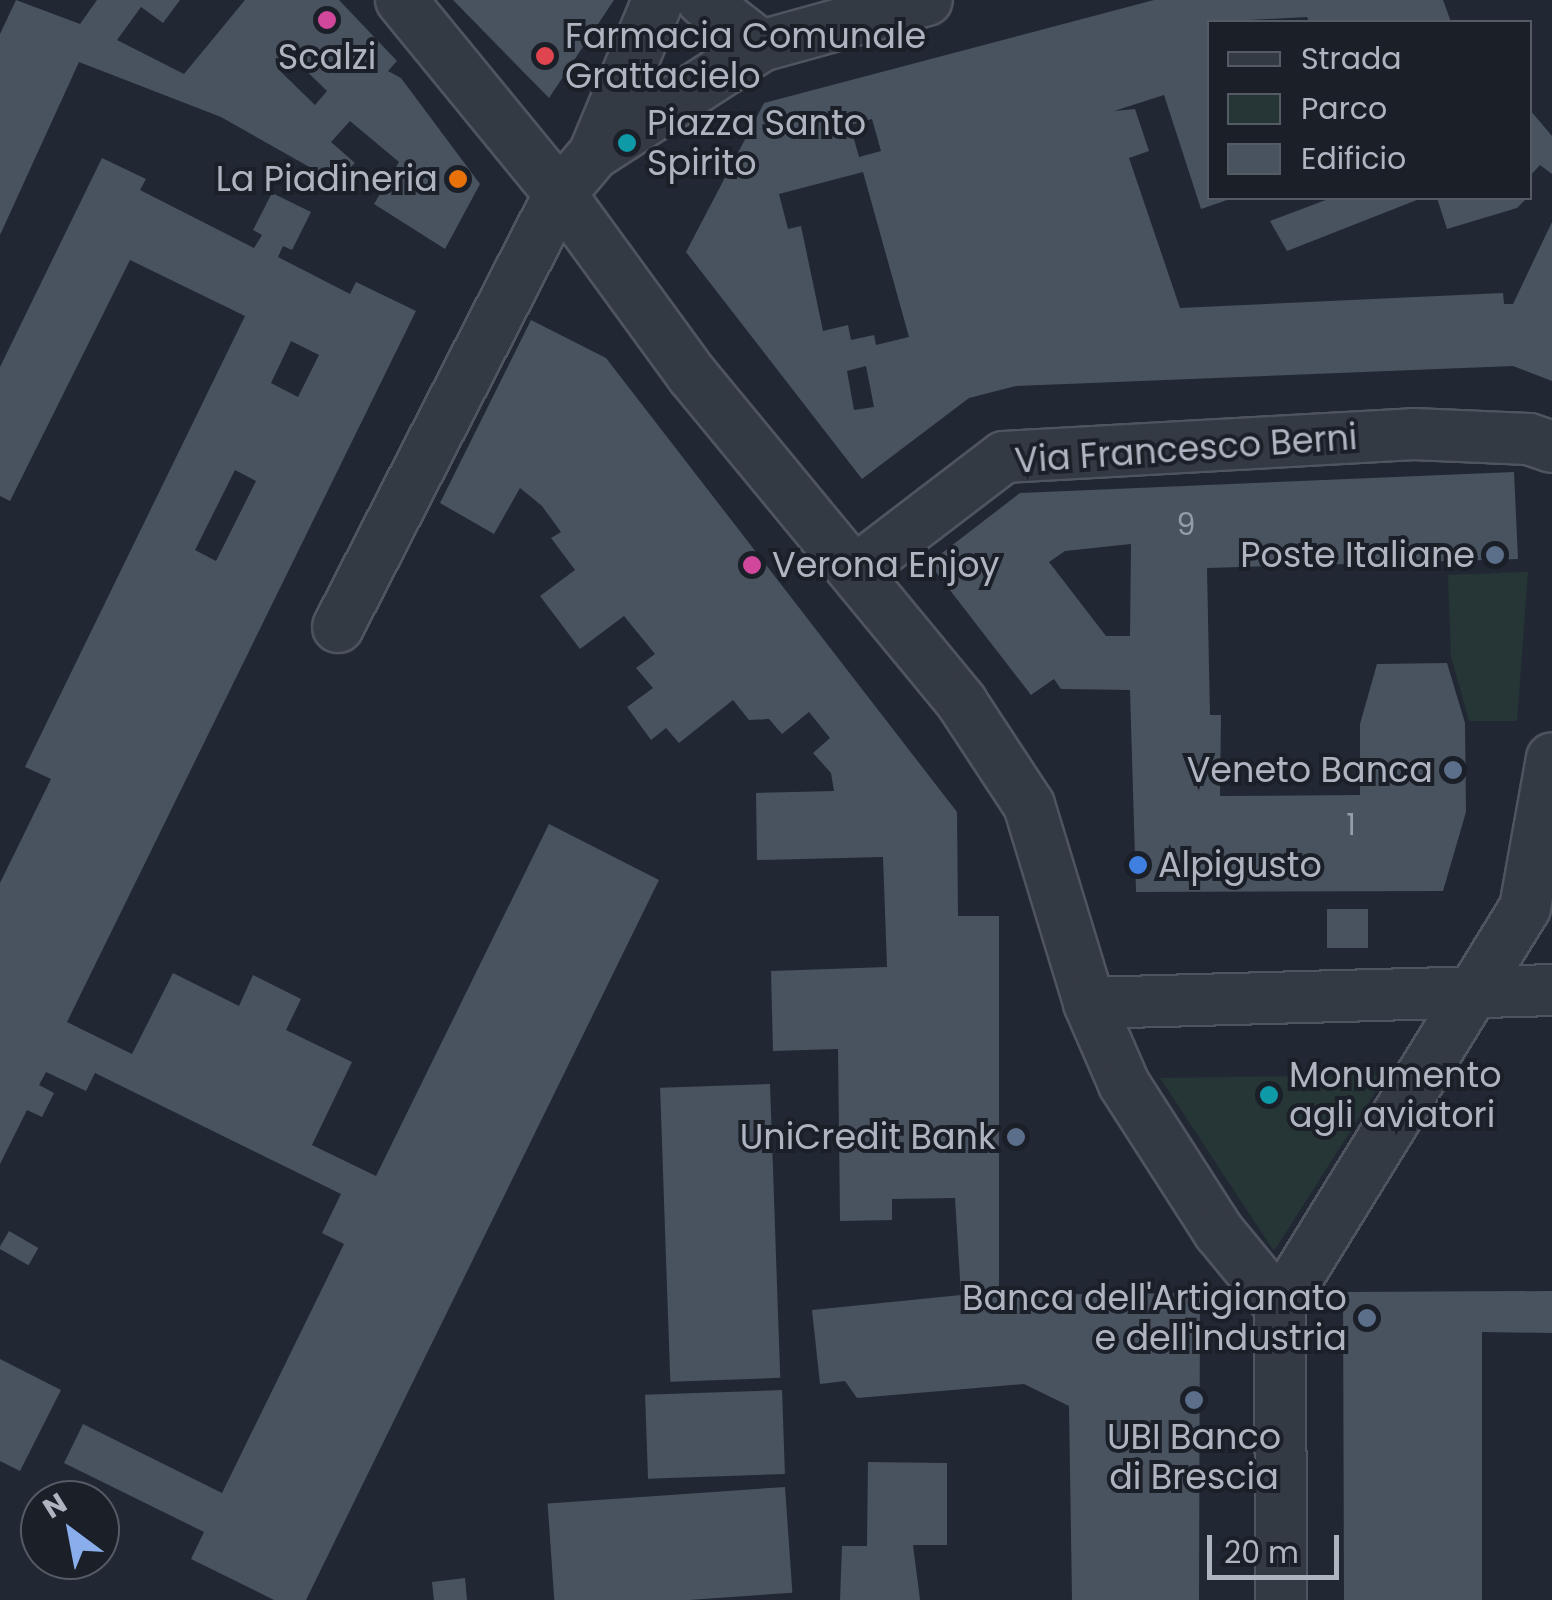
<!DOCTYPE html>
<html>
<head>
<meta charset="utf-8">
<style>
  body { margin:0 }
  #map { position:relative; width:1552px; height:1600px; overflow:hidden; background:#212833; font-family:Poppins,sans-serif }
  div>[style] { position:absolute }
  .green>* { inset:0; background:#263636 }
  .building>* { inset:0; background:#49525f; transform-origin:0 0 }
  .roads { filter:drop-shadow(2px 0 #4f555f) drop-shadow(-2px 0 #4f555f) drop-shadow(0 2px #4f555f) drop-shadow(0 -2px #4f555f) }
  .minor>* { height:50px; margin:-25px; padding:0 25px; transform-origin:25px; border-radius:25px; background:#343a44 }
  .dots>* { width:28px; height:28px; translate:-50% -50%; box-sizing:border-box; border:5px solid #1a1f28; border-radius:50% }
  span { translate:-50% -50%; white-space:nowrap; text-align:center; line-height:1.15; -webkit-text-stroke:8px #1a1f28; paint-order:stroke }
  .number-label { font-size:30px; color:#959ca8 }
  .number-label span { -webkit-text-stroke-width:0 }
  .poi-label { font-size:35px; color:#aeb5c1 }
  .left { translate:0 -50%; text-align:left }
  .right { translate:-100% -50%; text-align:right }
  .street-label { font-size:35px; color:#aeb5c1 }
  .legend { position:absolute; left:1207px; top:20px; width:325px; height:180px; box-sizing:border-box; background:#1a1f28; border:2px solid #555b65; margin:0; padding:12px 18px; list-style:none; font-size:30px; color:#aeb5c1 }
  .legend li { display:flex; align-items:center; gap:20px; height:50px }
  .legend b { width:50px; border:2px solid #555b65 }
  .north { position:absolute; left:20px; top:1480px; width:100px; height:100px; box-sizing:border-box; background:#1a1f28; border:2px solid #555b65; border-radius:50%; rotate:328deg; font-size:28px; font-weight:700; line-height:40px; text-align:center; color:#aeb5c1 }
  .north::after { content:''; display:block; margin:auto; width:35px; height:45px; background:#89aeeb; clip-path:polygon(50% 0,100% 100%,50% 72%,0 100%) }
  .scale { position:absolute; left:1207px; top:1535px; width:132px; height:45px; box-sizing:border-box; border:5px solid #aeb5c1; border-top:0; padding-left:12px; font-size:30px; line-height:35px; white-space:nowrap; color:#aeb5c1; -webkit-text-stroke:8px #1a1f28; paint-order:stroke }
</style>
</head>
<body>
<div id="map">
  <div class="green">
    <i style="clip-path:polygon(1528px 572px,1517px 721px,1469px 721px,1451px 656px,1448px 575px)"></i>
    <i style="clip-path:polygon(1386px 1075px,1274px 1251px,1160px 1078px)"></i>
  </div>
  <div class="building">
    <i style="clip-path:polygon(evenodd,16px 0,80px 24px,97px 0,180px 0,163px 23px,141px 7px,117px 40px,184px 74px,245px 0,339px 0,397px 61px,388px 71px,401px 78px,480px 184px,445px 249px,374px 204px,399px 162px,350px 121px,331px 142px,355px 163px,336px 182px,221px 117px,79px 62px,0 235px,0 34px,16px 0,289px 54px,327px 91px,315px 105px,277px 68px,289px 54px)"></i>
    <i style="clip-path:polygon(453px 0,614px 0,549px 98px)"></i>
    <i style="clip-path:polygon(evenodd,1154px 0,1443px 0,1451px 22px,1309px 22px,1307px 17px,1210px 22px,1210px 198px,1233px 198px,1201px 209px,1164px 95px,1114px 111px,1135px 109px,1149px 151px,1129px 158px,1180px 308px,1503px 293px,1504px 304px,1513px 304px,1552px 222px,1552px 381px,1513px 366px,1016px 386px,969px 398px,862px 479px,686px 252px,764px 103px,1154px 0,872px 119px,881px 151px,859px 157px,850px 125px,872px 119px,1154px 0,863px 172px,909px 337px,876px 345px,874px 335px,851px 340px,848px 325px,823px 331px,801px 226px,788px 229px,779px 194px,863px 172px,1154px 0,866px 366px,874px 407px,854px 410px,847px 371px,866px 366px)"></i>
    <i style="clip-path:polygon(1530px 110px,1552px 136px,1552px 174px,1540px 165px,1530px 176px)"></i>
    <i style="clip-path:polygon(evenodd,102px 158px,146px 179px,140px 190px,254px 248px,262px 235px,253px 230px,272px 193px,311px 212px,292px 250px,283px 246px,278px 257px,350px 294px,356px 282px,416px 311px,67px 1022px,132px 1054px,173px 973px,239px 1006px,253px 975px,301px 999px,286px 1030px,352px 1062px,312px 1145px,376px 1176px,549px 824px,659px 880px,306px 1600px,274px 1600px,191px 1559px,204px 1532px,64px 1463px,83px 1424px,222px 1493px,344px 1244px,322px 1233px,341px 1194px,95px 1073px,86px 1091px,46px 1072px,39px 1085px,54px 1093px,42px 1117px,27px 1110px,0 1164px,0 883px,51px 779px,25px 767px,245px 316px,130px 260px,10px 501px,0 496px,0 367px,102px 158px,291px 341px,319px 355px,298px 397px,271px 383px,291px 341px,102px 158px,235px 470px,256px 481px,216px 561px,195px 550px,235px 470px)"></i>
    <i style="clip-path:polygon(1331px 198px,1422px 198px,1287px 251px,1270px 221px)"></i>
    <i style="clip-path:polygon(1437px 198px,1527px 198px,1517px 208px,1447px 229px)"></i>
    <i style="clip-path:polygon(531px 320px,606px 358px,957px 812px,958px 916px,999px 916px,999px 1295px,1200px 1293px,1199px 1600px,1072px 1600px,1069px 1406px,1024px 1384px,857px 1398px,845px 1381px,820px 1384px,812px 1310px,961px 1295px,955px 1198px,892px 1199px,892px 1220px,840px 1221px,838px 1049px,773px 1051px,771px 971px,887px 967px,883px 857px,757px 860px,756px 793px,834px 791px,831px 773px,813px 753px,830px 738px,809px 712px,782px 734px,769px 719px,749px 720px,733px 700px,679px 743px,666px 728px,651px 740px,627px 707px,653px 688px,636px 668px,655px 654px,624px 616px,580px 649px,540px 596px,575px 570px,551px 538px,561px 532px,542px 506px,520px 488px,494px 534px,440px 503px)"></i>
    <i style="clip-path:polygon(evenodd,1514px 472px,1518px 559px,1207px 568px,1210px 715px,1221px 715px,1220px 796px,1360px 795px,1360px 724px,1377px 664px,1447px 663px,1465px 723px,1466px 812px,1443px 891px,1136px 892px,1130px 690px,1061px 689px,1054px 679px,1031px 695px,929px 563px,1020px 493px,1514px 472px,1131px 544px,1130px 636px,1106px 636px,1049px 562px,1065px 551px,1131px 544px)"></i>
    <i style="left:1327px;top:909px;width:41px;height:39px"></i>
    <i style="left:770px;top:1084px;width:294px;height:110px;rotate:88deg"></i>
    <i style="left:9px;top:1231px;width:34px;height:20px;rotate:30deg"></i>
    <i style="clip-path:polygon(1552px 1291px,1552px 1333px,1482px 1332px,1482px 1600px,1344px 1600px,1343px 1292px)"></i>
    <i style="clip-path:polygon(0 1359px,61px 1390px,20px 1471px,0 1461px)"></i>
    <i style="left:782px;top:1390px;width:84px;height:137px;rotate:88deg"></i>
    <i style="clip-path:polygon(868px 1462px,947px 1463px,947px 1545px,913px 1545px,920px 1600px,840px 1600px,842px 1546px,867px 1546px)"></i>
    <i style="left:785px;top:1487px;width:106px;height:238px;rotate:86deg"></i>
    <i style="clip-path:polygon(465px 1578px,467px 1600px,434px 1600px,432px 1582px)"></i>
  </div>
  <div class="roads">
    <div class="minor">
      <i style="left:401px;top:0;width:251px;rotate:50.7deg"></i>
      <i style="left:560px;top:194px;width:224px;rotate:53.9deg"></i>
      <i style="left:692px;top:375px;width:425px;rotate:50.5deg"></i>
      <i style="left:962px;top:703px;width:122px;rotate:56.7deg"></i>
      <i style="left:1029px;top:805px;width:207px;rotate:73.1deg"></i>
      <i style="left:1089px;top:1003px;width:88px;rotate:66.6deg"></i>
      <i style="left:1124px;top:1084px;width:176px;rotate:57.3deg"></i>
      <i style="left:1219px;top:1232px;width:96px;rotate:50.5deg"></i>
      <i style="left:702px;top:0;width:75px;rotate:37.9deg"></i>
      <i style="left:594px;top:154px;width:167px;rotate:-67.4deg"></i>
      <i style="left:856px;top:570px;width:186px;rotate:-37.4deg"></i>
      <i style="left:1004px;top:457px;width:410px;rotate:-3.2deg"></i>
      <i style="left:1413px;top:434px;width:116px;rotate:2.5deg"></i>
      <i style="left:1529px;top:439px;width:24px;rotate:19deg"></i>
      <i style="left:338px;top:627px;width:487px;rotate:-62.9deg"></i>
      <i style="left:560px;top:194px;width:52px;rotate:-49.6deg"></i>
      <i style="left:594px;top:154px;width:199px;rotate:-32.9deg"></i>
      <i style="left:761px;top:46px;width:172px;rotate:-15.5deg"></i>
      <i style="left:1089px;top:1003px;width:463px;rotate:-1.6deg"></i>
      <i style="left:1280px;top:1306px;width:467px;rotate:-58.4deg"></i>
      <i style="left:1525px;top:908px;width:152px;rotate:-79.8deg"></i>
      <i style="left:1280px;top:1306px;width:294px;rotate:89.8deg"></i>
    </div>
  </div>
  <div class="dots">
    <i style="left:327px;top:20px;background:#d1479c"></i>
    <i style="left:545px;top:56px;background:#e0444e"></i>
    <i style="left:627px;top:143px;background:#0f9aa8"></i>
    <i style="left:458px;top:179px;background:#e8710a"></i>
    <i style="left:1495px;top:555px;background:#5c6f8a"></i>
    <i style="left:752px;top:565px;background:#d1479c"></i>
    <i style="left:1453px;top:770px;background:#5c6f8a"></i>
    <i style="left:1138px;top:865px;background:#3f7fe0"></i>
    <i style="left:1269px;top:1095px;background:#0f9aa8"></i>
    <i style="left:1016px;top:1137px;background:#5c6f8a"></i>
    <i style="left:1367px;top:1318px;background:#5c6f8a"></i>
    <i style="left:1194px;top:1400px;background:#5c6f8a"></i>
  </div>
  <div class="number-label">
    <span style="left:1186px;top:525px">9</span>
    <span style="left:1351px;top:825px">1</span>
  </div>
  <div class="poi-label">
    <span class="left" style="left:565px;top:56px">Farmacia Comunale<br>Grattacielo</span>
    <span style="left:327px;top:57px">Scalzi</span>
    <span class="left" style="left:647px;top:143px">Piazza Santo<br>Spirito</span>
    <span class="right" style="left:438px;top:179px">La Piadineria</span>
    <span class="right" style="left:1475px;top:555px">Poste Italiane</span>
    <span class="left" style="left:772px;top:565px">Verona Enjoy</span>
    <span class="right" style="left:1433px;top:770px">Veneto Banca</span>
    <span class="left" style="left:1158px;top:865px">Alpigusto</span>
    <span class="left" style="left:1289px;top:1095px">Monumento<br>agli aviatori</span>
    <span class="right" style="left:996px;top:1137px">UniCredit Bank</span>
    <span class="right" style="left:1347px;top:1318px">Banca dell'Artigianato<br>e dell'Industria</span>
    <span style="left:1194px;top:1457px">UBI Banco<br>di Brescia</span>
  </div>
  <div class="street-label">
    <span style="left:1186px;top:449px;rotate:-4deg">Via Francesco Berni</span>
  </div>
  <ul class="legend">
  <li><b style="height:12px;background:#343a44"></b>Strada</li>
  <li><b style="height:28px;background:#263636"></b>Parco</li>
  <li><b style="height:28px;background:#49525f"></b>Edificio</li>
  </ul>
  <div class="north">N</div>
  <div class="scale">20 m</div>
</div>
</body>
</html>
